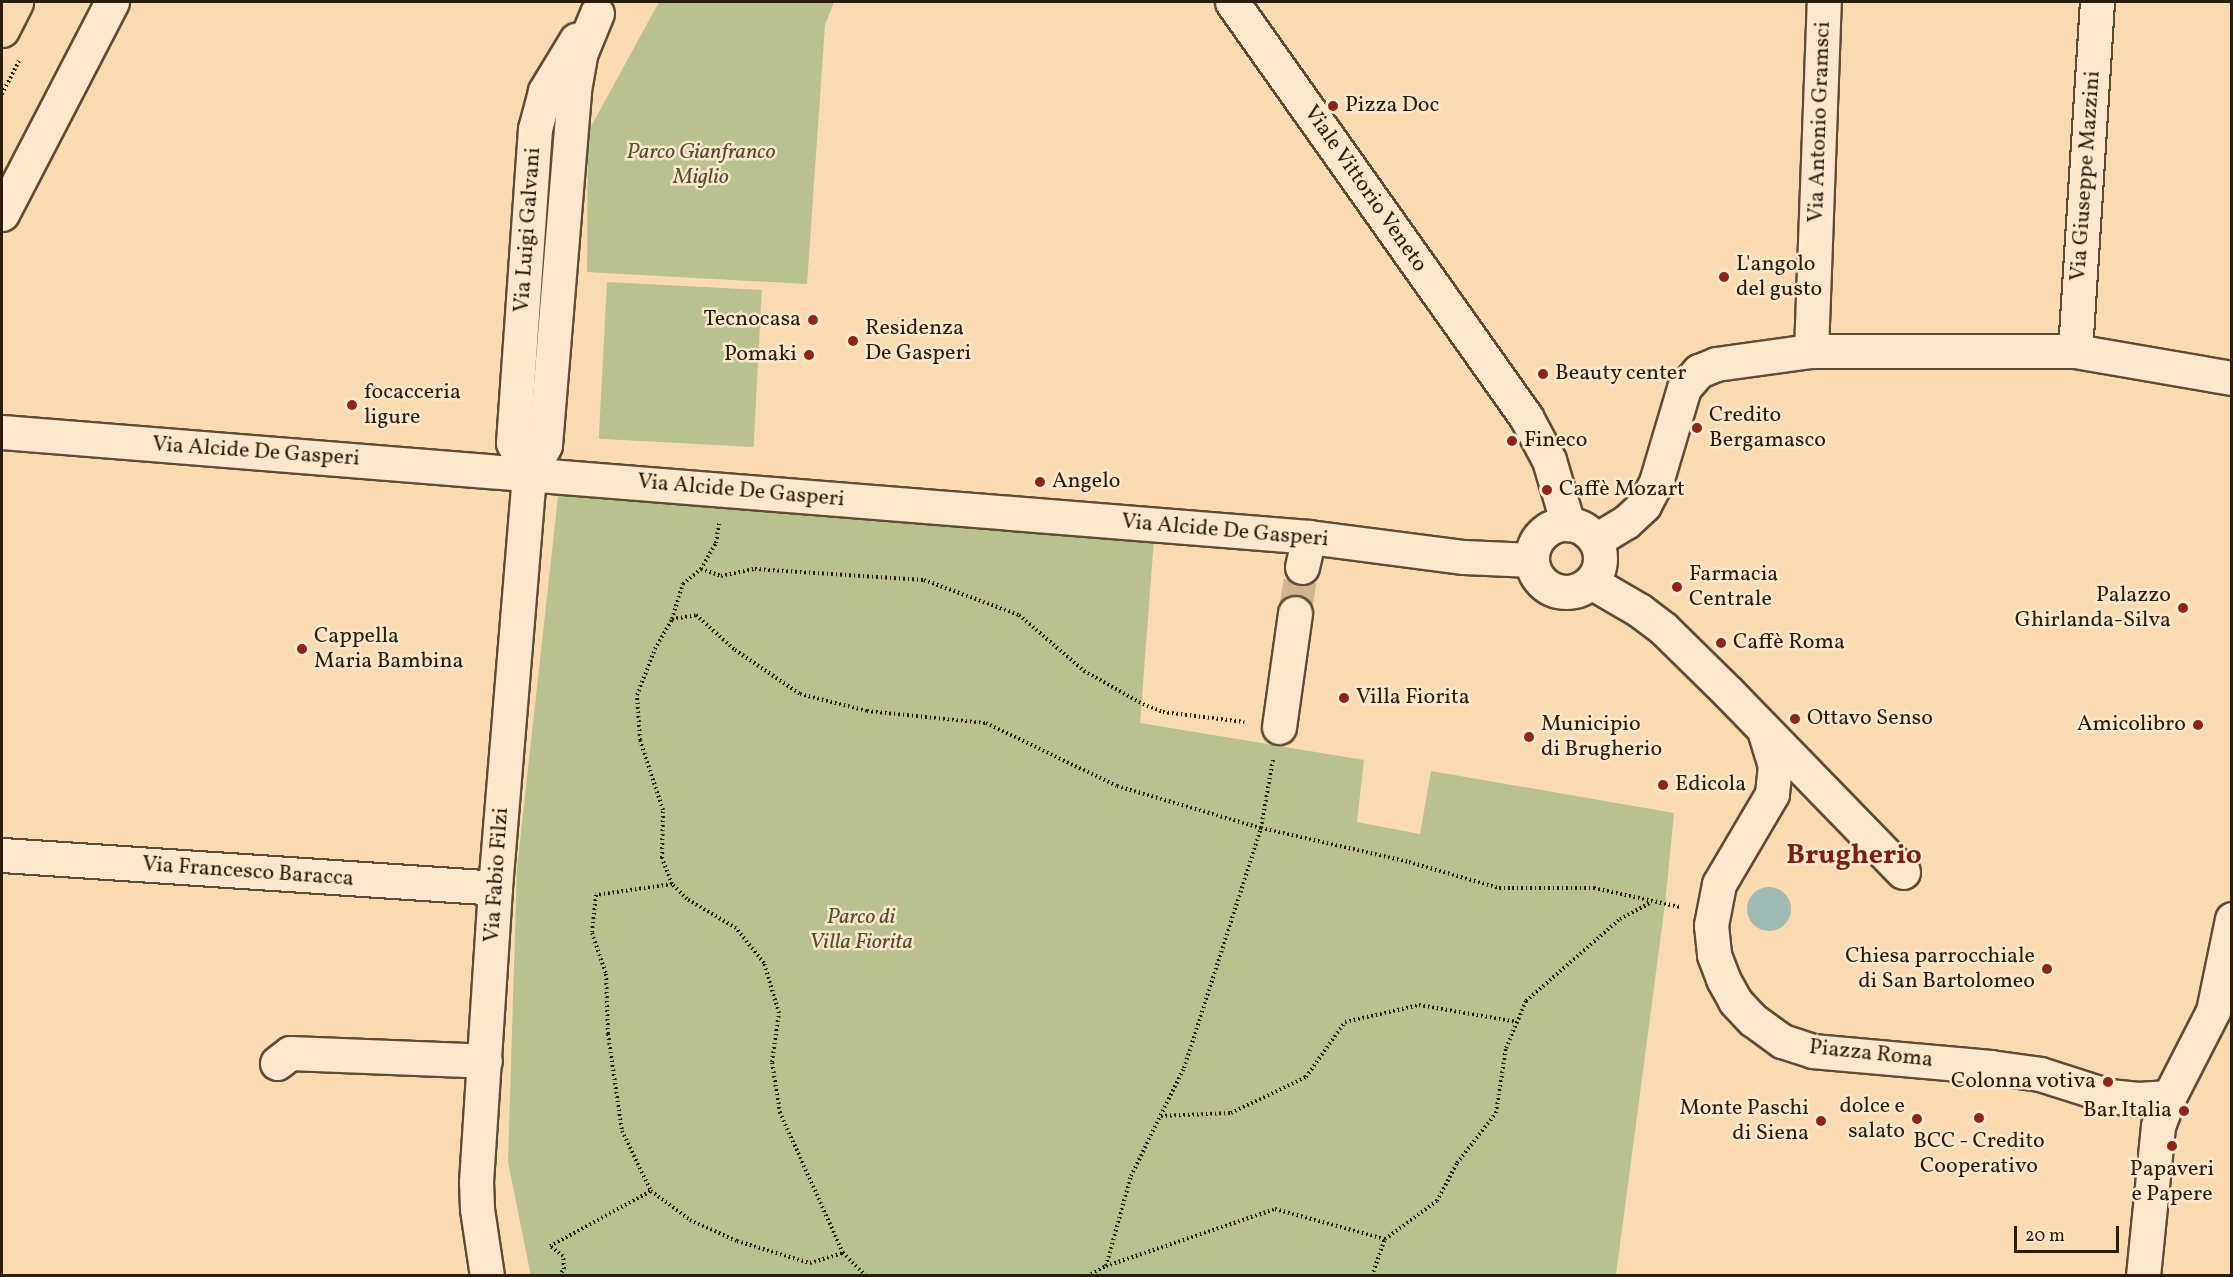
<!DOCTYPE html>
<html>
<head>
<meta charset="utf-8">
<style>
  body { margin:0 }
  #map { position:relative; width:2233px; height:1277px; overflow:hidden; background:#f9dab1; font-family:Vollkorn,serif }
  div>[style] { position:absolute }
  .green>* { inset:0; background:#b9c18f; transform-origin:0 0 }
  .water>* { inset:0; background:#9fb9b3 }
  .round { border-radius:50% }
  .minor-tunnel>* { height:33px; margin-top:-16.5px; transform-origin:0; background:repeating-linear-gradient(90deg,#d0b490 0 33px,transparent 0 49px) }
  .path>* { height:4px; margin-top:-2px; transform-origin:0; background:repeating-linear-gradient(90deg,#2a1d0c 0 1.5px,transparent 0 4.5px) }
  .roads { filter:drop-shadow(2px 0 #5e4c35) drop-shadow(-2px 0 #5e4c35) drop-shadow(0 2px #5e4c35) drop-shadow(0 -2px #5e4c35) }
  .minor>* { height:33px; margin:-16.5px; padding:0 16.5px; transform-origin:16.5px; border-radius:16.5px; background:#fbe7cc }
  .minor>.ring { margin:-16.5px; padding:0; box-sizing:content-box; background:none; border:33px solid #fbe7cc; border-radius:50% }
  .major>* { height:33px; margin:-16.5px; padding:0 16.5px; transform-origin:16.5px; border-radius:16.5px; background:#f9dab1 }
  .dots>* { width:16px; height:16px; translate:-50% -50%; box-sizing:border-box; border:3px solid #fbe7cc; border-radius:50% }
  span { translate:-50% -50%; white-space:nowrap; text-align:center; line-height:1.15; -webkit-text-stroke:5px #fbe7cc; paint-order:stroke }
  .poi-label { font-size:22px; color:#2a1d0c }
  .left { translate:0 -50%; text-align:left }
  .right { translate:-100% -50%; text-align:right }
  .street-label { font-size:22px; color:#2a1d0c }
  .park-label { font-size:22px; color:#554e33; font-style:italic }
  .district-label { font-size:28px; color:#7a1f14; font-weight:700 }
  .frame { position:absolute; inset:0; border:3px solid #2a1d0c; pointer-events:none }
  .scale { position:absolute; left:2014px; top:1226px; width:105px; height:27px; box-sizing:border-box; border:3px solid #2a1d0c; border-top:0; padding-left:8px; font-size:18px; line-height:21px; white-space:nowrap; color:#2a1d0c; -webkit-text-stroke:4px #fbe7cc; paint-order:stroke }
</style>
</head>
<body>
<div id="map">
  <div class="green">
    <i style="clip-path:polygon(659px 2px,834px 2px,825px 25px,807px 284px,587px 272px,588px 132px)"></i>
    <i style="left:607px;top:282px;width:155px;height:157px;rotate:3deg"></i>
    <i style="clip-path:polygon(559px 488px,1154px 539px,1140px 723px,1364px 760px,1357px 822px,1420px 834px,1431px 771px,1674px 813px,1665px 904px,1616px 1275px,531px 1276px,508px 1162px,517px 868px)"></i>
  </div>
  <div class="water">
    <i class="round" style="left:1747px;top:887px;width:44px;height:44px"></i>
  </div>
  <div class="minor-tunnel">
    <i style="left:1295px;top:613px;width:47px;rotate:-81.3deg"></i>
  </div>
  <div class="path">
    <i style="left:2px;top:94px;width:37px;rotate:-63deg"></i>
    <i style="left:701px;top:569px;width:21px;rotate:19deg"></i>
    <i style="left:721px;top:576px;width:35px;rotate:-12deg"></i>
    <i style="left:755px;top:569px;width:169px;rotate:3.7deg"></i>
    <i style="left:924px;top:580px;width:101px;rotate:20.2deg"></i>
    <i style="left:1019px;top:615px;width:86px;rotate:40.7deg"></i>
    <i style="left:1084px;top:671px;width:68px;rotate:29.2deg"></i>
    <i style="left:1143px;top:704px;width:22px;rotate:22deg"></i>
    <i style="left:1163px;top:712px;width:82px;rotate:7deg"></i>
    <i style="left:672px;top:619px;width:37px;rotate:-73deg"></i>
    <i style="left:683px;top:584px;width:23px;rotate:-40deg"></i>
    <i style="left:701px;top:569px;width:30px;rotate:-60deg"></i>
    <i style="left:716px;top:543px;width:20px;rotate:-81deg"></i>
    <i style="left:672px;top:884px;width:77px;rotate:171.8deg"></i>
    <i style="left:596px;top:895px;width:38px;rotate:96deg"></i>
    <i style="left:592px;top:933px;width:43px;rotate:71.1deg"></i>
    <i style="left:606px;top:974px;width:60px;rotate:88.1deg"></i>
    <i style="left:608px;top:1034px;width:98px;rotate:81.8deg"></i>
    <i style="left:622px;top:1131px;width:67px;rotate:64.2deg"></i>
    <i style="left:651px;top:1191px;width:49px;rotate:36.6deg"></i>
    <i style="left:690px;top:1220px;width:51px;rotate:24.1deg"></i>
    <i style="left:737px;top:1241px;width:76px;rotate:16.8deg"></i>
    <i style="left:810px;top:1263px;width:34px;rotate:-17deg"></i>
    <i style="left:1161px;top:1116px;width:70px;rotate:-2.5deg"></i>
    <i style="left:1231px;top:1113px;width:83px;rotate:-25.6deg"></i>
    <i style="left:1306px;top:1077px;width:67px;rotate:-54.7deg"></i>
    <i style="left:1345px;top:1022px;width:76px;rotate:-12.9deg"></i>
    <i style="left:1419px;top:1005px;width:99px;rotate:9.8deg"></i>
    <i style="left:1106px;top:1266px;width:178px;rotate:-18.6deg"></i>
    <i style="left:1275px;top:1209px;width:114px;rotate:15.3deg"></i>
    <i style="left:1385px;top:1239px;width:64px;rotate:-36.2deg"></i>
    <i style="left:1437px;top:1201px;width:43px;rotate:-62.2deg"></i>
    <i style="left:1457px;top:1163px;width:63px;rotate:-52deg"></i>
    <i style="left:1496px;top:1113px;width:66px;rotate:-81.3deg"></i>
    <i style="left:1506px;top:1048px;width:51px;rotate:-66.9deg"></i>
    <i style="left:1526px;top:1001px;width:125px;rotate:-41.1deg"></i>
    <i style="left:1620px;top:919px;width:36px;rotate:-28deg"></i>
    <i style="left:559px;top:1276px;width:9px;rotate:-54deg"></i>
    <i style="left:564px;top:1269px;width:13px;rotate:-94deg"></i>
    <i style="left:563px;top:1256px;width:16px;rotate:-142deg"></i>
    <i style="left:550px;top:1246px;width:115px;rotate:-28.6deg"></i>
    <i style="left:866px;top:1276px;width:33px;rotate:-135deg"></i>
    <i style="left:843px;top:1253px;width:154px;rotate:-114.2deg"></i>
    <i style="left:780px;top:1113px;width:52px;rotate:-98.9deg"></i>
    <i style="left:772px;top:1062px;width:49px;rotate:-81.9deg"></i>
    <i style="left:779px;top:1013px;width:52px;rotate:-106.7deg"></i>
    <i style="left:764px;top:963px;width:45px;rotate:-128.7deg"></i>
    <i style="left:736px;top:928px;width:57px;rotate:-149.4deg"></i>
    <i style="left:687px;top:899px;width:21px;rotate:-135deg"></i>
    <i style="left:672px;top:884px;width:28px;rotate:-111deg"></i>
    <i style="left:662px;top:858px;width:48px;rotate:-88.8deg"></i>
    <i style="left:663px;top:810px;width:74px;rotate:-108.2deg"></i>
    <i style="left:640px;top:740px;width:45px;rotate:-93.8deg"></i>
    <i style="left:637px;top:695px;width:49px;rotate:-68.6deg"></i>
    <i style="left:655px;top:649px;width:34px;rotate:-60deg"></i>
    <i style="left:672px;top:619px;width:24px;rotate:-9deg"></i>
    <i style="left:696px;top:615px;width:52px;rotate:41.9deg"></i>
    <i style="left:735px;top:650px;width:78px;rotate:34.1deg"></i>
    <i style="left:800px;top:694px;width:69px;rotate:14.2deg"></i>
    <i style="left:867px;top:711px;width:120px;rotate:5.8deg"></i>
    <i style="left:986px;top:723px;width:145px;rotate:25.7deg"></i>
    <i style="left:1117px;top:786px;width:150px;rotate:16.3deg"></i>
    <i style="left:1261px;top:828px;width:152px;rotate:12.9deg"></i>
    <i style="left:1409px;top:862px;width:94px;rotate:16.1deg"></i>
    <i style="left:1499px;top:888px;width:95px"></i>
    <i style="left:1594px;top:888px;width:88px;rotate:12.5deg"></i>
    <i style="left:1087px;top:1276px;width:21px;rotate:-28deg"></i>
    <i style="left:1106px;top:1266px;width:93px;rotate:-74.5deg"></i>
    <i style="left:1131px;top:1176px;width:120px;rotate:-63.9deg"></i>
    <i style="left:1184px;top:1068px;width:252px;rotate:-72.2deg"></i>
    <i style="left:1261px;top:828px;width:70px;rotate:-80.1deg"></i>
    <i style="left:1372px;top:1276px;width:39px;rotate:-71deg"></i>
  </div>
  <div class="roads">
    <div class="minor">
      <i style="left:1232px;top:2px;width:509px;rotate:54.68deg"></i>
      <i style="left:1526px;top:417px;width:49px;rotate:61.9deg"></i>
      <i style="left:1549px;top:460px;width:67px;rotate:73.5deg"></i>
      <i style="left:2px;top:214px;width:239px;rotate:-62.6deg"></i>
      <i style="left:1811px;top:351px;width:349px;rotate:-87.9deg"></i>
      <i style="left:2075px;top:351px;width:350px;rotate:-86.4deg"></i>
      <i style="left:2px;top:432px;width:1311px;rotate:4.59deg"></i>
      <i style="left:1309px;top:537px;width:156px;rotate:7.4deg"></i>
      <i style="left:1464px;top:557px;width:68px;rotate:2.5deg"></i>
      <i style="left:529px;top:474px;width:35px;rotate:-117deg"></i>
      <i style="left:513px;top:443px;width:315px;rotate:-86deg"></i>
      <i style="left:535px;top:129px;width:39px;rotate:-75deg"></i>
      <i style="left:545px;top:91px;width:60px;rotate:-58.7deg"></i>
      <i class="ring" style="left:1532px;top:524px;width:35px;height:35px"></i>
      <i style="left:1596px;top:540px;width:35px;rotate:-31deg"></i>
      <i style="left:1626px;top:522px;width:25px;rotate:-43deg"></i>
      <i style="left:1644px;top:505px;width:26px;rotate:-62deg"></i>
      <i style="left:1656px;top:482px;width:98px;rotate:-73.4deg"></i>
      <i style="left:1684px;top:388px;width:23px;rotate:-49deg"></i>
      <i style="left:1699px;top:371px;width:18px;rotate:-22deg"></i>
      <i style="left:1716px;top:364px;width:96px;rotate:-7.8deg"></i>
      <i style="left:1811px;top:351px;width:264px"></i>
      <i style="left:2075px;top:351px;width:159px;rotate:9.8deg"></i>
      <i style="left:1302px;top:567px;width:31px;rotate:-77deg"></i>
      <i style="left:1591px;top:582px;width:56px;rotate:30.3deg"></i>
      <i style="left:1639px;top:610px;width:31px;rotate:37deg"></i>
      <i style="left:1664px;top:629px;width:90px;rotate:44.5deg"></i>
      <i style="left:1728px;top:692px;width:251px;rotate:45.8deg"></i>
      <i style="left:1279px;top:727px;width:115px;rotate:-82deg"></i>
      <i style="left:1764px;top:730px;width:37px;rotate:73deg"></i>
      <i style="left:1775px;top:765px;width:29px;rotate:96deg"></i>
      <i style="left:1772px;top:794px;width:104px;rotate:120.5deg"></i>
      <i style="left:1719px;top:884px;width:42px;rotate:101deg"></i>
      <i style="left:1711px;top:925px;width:30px;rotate:84deg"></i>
      <i style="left:1714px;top:955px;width:26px;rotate:69deg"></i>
      <i style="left:1723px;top:979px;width:25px;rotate:61deg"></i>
      <i style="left:1735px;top:1001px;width:26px;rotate:47deg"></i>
      <i style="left:1753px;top:1020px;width:36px;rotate:36deg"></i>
      <i style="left:1782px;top:1041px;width:32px;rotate:18deg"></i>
      <i style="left:1812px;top:1051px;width:179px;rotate:5.1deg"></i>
      <i style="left:1990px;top:1067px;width:50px;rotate:8deg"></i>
      <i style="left:2040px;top:1074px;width:72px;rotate:17.7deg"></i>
      <i style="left:2109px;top:1096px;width:29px;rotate:6deg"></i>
      <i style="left:2138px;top:1099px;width:31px;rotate:-4deg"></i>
      <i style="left:2px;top:855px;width:494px;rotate:3.8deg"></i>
      <i style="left:277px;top:1063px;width:16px;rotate:-38deg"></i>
      <i style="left:290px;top:1053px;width:195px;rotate:2.3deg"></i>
      <i style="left:487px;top:1276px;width:68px;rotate:-98.5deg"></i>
      <i style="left:477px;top:1209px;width:27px;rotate:-92deg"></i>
      <i style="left:476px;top:1182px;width:295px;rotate:-86.3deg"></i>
      <i style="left:495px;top:888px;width:415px;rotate:-85.3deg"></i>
      <i style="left:529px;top:474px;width:33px;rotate:-61deg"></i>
      <i style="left:545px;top:445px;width:356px;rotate:-85.3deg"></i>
      <i style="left:574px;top:90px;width:39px;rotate:-80deg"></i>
      <i style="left:581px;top:52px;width:42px;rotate:-67.7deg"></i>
      <i style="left:2143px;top:1276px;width:151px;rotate:-84.3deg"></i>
      <i style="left:2158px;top:1126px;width:31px;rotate:-69deg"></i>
      <i style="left:2169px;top:1097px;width:97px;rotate:-62.9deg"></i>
      <i style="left:2213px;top:1011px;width:94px;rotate:-78.3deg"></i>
    </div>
    <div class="major">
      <i style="left:2px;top:30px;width:31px;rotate:-63deg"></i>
    </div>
  </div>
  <div class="dots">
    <i style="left:1333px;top:106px;background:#8f2418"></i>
    <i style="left:1724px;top:277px;background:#8f2418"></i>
    <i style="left:813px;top:320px;background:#8f2418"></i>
    <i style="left:853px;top:341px;background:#8f2418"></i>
    <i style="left:809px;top:355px;background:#8f2418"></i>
    <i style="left:1543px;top:374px;background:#8f2418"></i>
    <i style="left:352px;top:405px;background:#8f2418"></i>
    <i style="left:1697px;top:428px;background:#8f2418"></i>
    <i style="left:1512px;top:441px;background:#8f2418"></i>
    <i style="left:1040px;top:482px;background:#8f2418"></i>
    <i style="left:1547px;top:490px;background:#8f2418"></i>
    <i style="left:1677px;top:587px;background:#8f2418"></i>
    <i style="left:2183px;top:608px;background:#8f2418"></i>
    <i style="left:1721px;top:643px;background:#8f2418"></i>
    <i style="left:302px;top:649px;background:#8f2418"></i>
    <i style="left:1344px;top:698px;background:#8f2418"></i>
    <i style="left:1795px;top:719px;background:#8f2418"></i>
    <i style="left:2198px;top:725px;background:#8f2418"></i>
    <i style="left:1529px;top:737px;background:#8f2418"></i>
    <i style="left:1663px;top:785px;background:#8f2418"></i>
    <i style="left:2047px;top:969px;background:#8f2418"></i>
    <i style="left:2108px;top:1082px;background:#8f2418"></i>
    <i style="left:2184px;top:1111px;background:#8f2418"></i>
    <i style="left:1979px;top:1118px;background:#8f2418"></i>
    <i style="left:1917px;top:1119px;background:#8f2418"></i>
    <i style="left:1821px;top:1121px;background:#8f2418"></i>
    <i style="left:2172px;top:1146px;background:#8f2418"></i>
  </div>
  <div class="poi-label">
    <span class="left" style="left:1345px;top:106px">Pizza Doc</span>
    <span class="left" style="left:1736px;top:277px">L'angolo<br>del gusto</span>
    <span class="right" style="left:801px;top:320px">Tecnocasa</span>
    <span class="left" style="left:865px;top:341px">Residenza<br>De Gasperi</span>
    <span class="right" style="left:797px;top:355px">Pomaki</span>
    <span class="left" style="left:1555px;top:374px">Beauty center</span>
    <span class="left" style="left:364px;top:405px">focacceria<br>ligure</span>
    <span class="left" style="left:1709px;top:428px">Credito<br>Bergamasco</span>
    <span class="left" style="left:1524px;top:441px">Fineco</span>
    <span class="left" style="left:1052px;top:482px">Angelo</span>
    <span class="left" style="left:1559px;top:490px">Caffè Mozart</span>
    <span class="left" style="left:1689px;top:587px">Farmacia<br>Centrale</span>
    <span class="right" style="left:2171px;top:608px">Palazzo<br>Ghirlanda-Silva</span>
    <span class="left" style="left:314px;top:649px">Cappella<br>Maria Bambina</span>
    <span class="left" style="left:1733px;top:643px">Caffè Roma</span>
    <span class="left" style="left:1356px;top:698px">Villa Fiorita</span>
    <span class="left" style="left:1807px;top:719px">Ottavo Senso</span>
    <span class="left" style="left:1541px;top:737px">Municipio<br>di Brugherio</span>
    <span class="right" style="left:2186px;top:725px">Amicolibro</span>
    <span class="left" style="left:1675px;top:785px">Edicola</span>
    <span class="right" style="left:2035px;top:969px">Chiesa parrocchiale<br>di San Bartolomeo</span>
    <span class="right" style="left:2096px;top:1082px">Colonna votiva</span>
    <span class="right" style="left:1905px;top:1119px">dolce e<br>salato</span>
    <span class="right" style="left:1809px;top:1121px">Monte Paschi<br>di Siena</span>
    <span class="right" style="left:2172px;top:1111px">Bar Italia</span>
    <span style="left:1979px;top:1154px">BCC - Credito<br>Cooperativo</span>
    <span style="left:2172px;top:1182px">Papaveri<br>e Papere</span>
  </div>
  <div class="street-label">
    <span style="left:1820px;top:122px;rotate:-88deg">Via Antonio Gramsci</span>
    <span style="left:2086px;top:176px;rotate:-86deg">Via Giuseppe Mazzini</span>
    <span style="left:1365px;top:189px;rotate:55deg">Viale Vittorio Veneto</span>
    <span style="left:528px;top:230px;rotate:-86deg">Via Luigi Galvani</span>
    <span style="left:256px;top:452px;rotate:4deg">Via Alcide De Gasperi</span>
    <span style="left:741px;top:491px;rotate:5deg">Via Alcide De Gasperi</span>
    <span style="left:1225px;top:531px;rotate:5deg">Via Alcide De Gasperi</span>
    <span style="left:248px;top:872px;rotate:4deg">Via Francesco Baracca</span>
    <span style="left:497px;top:875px;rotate:-86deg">Via Fabio Filzi</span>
    <span style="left:1871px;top:1054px;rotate:6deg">Piazza Roma</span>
  </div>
  <div class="park-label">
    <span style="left:701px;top:165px">Parco Gianfranco<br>Miglio</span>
    <span style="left:861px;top:930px">Parco di<br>Villa Fiorita</span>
  </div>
  <div class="district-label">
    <span style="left:1854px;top:856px">Brugherio</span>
  </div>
  <div class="frame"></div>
  <div class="scale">20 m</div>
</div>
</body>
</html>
